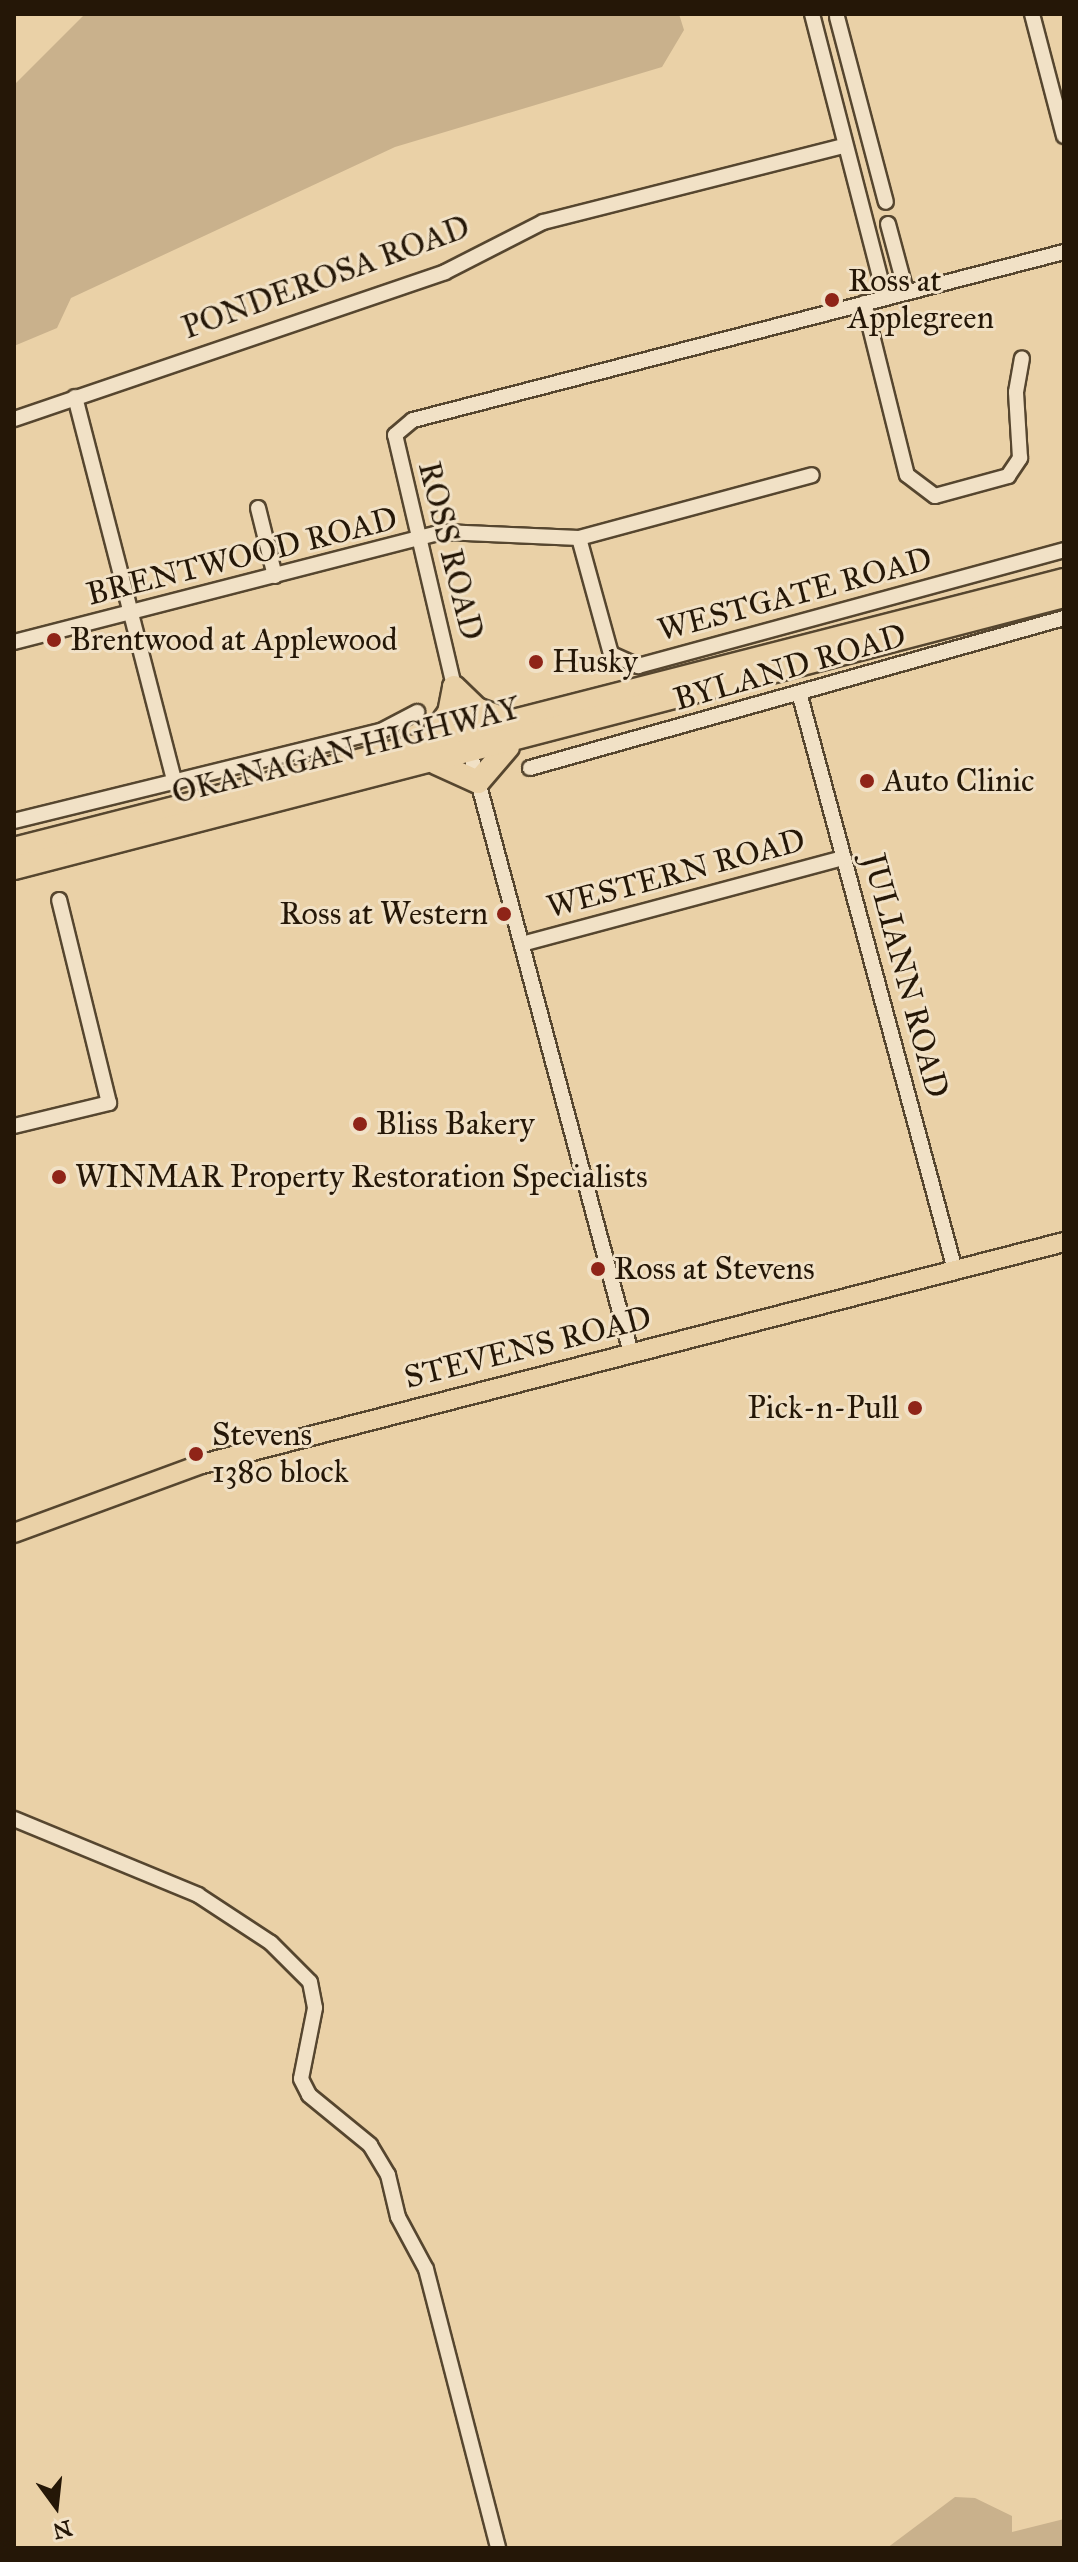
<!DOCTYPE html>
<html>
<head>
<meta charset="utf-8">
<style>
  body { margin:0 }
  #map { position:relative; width:1078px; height:2562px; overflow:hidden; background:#ead1a7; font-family:"IM FELL Great Primer",serif }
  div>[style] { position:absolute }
  .green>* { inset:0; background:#c9b18c }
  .roads { filter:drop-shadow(2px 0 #56462f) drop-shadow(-2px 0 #56462f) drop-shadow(0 2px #56462f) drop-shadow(0 -2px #56462f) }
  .minor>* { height:14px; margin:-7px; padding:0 7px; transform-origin:7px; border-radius:7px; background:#f1e1c6 }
  .major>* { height:18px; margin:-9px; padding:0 9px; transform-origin:9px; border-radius:9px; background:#ead1a7 }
  .highway>* { height:22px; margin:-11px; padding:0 11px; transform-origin:11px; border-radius:11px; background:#ead1a7 }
  .dots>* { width:22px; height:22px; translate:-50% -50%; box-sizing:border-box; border:4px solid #f1e1c6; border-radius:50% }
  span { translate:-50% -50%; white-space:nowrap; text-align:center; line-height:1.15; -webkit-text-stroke:6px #f1e1c6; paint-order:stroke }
  .street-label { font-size:32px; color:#251707 }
  .poi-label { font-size:32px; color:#251707 }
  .left { translate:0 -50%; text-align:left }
  .right { translate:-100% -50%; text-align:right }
  .frame { position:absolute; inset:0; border:16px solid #251707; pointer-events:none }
  .north { position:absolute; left:16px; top:2466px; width:80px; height:80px; -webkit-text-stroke:6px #f1e1c6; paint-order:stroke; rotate:165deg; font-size:22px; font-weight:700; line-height:32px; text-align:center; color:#251707 }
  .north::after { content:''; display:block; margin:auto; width:28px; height:36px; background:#251707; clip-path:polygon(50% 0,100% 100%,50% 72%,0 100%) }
</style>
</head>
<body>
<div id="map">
  <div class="green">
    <i style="clip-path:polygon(85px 14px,679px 14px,684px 30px,662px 67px,395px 147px,71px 298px,57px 328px,14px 346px,14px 85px)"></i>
    <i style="clip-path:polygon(955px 2497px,975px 2498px,1012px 2516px,1012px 2532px,1064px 2519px,1064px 2548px,887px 2548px)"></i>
  </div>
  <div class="roads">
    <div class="minor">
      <i style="left:812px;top:14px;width:292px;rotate:75.5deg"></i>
      <i style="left:1032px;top:14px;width:126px;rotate:75.3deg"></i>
      <i style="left:837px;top:17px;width:191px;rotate:75.2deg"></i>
      <i style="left:888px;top:224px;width:69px;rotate:75deg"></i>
      <i style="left:864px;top:303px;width:177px;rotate:76deg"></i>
      <i style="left:907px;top:475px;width:35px;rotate:37deg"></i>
      <i style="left:935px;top:496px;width:76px;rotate:-15.3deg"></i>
      <i style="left:1008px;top:476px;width:22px;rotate:-56deg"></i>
      <i style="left:1020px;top:458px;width:66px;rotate:-93.5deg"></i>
      <i style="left:1016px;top:392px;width:34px;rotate:-80deg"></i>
      <i style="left:75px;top:397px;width:399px;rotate:75.5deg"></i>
      <i style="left:14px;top:419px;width:455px;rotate:-18.8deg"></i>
      <i style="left:445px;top:272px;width:110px;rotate:-27deg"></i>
      <i style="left:543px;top:222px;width:310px;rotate:-14.2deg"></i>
      <i style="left:258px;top:508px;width:70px;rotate:76deg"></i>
      <i style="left:579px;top:538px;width:120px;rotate:74.6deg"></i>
      <i style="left:611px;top:654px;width:30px;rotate:24deg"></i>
      <i style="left:638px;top:666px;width:442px;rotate:-15.2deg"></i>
      <i style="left:14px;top:642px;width:443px;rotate:-14.4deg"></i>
      <i style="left:443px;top:532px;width:136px;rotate:2.5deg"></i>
      <i style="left:579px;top:538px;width:241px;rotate:-15.1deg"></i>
      <i style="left:800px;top:696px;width:595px;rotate:74.89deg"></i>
      <i style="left:530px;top:768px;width:555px;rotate:-15.69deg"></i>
      <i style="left:14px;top:821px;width:378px;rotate:-13.8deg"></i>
      <i style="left:381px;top:731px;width:41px;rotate:-27.8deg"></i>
      <i style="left:522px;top:944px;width:333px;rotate:-15deg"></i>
      <i style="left:14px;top:1126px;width:98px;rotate:-13.6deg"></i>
      <i style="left:109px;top:1103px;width:209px;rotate:-103.8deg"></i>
      <i style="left:631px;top:1353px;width:642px;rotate:-104.99deg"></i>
      <i style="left:465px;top:733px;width:306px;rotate:-103.2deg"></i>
      <i style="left:395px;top:435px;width:23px;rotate:-40deg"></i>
      <i style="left:413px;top:420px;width:672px;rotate:-14.47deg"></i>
      <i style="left:14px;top:1819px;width:199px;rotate:22.4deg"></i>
      <i style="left:198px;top:1895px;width:87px;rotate:33.3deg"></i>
      <i style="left:271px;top:1943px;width:55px;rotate:45deg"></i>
      <i style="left:310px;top:1982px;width:26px;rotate:79deg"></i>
      <i style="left:315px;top:2008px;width:72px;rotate:101.2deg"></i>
      <i style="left:301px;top:2079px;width:18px;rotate:63deg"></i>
      <i style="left:309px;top:2095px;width:79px;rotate:39.3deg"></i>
      <i style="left:370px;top:2145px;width:35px;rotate:59deg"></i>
      <i style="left:388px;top:2175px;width:43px;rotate:76.6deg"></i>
      <i style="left:398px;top:2217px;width:59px;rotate:61.7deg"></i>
      <i style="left:426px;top:2269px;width:288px;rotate:75.5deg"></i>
    </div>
    <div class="major">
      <i style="left:14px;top:1533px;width:200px;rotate:-20.2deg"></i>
      <i style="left:202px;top:1464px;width:890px;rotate:-14.44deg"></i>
    </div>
    <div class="highway">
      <i style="left:454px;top:687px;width:32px;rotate:44deg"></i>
      <i style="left:477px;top:709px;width:35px;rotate:20deg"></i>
      <i style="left:427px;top:743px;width:37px;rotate:-54deg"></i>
      <i style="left:449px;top:713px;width:26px;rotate:-79deg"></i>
      <i style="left:436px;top:763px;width:46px;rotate:24.3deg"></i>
      <i style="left:478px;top:782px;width:46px;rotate:-49.4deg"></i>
      <i style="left:14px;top:849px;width:1084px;rotate:-14.37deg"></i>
      <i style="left:14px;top:868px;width:1085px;rotate:-14.52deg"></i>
    </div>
  </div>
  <div class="dots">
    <i style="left:832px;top:300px;background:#8f2418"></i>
    <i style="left:54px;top:640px;background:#8f2418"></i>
    <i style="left:536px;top:662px;background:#8f2418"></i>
    <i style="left:867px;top:781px;background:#8f2418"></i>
    <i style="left:504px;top:914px;background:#8f2418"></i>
    <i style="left:360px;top:1124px;background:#8f2418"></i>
    <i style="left:59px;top:1177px;background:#8f2418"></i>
    <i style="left:598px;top:1269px;background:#8f2418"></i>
    <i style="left:915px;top:1408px;background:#8f2418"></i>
    <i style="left:196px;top:1454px;background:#8f2418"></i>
  </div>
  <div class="street-label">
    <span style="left:326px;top:278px;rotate:-20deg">PONDEROSA ROAD</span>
    <span style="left:450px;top:551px;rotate:76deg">ROSS ROAD</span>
    <span style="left:242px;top:557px;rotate:-14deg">BRENTWOOD ROAD</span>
    <span style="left:795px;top:595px;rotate:-15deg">WESTGATE ROAD</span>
    <span style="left:790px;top:668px;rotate:-16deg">BYLAND ROAD</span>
    <span style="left:346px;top:751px;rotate:-14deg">OKANAGAN HIGHWAY</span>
    <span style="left:676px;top:874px;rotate:-15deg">WESTERN ROAD</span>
    <span style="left:905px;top:976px;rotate:75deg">JULIANN ROAD</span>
    <span style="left:528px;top:1348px;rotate:-14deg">STEVENS ROAD</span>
  </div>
  <div class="poi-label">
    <span class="left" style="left:848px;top:300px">Ross at<br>Applegreen</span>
    <span class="left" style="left:70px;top:640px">Brentwood at Applewood</span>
    <span class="left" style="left:552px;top:662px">Husky</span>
    <span class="left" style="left:883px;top:781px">Auto Clinic</span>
    <span class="right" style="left:488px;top:914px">Ross at Western</span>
    <span class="left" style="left:376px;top:1124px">Bliss Bakery</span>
    <span class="left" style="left:75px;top:1177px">WINMAR Property Restoration Specialists</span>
    <span class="left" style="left:614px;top:1269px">Ross at Stevens</span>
    <span class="right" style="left:899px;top:1408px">Pick-n-Pull</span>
    <span class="left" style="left:212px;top:1454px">Stevens<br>1380 block</span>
  </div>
  <div class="frame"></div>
  <div class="north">N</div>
</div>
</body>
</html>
